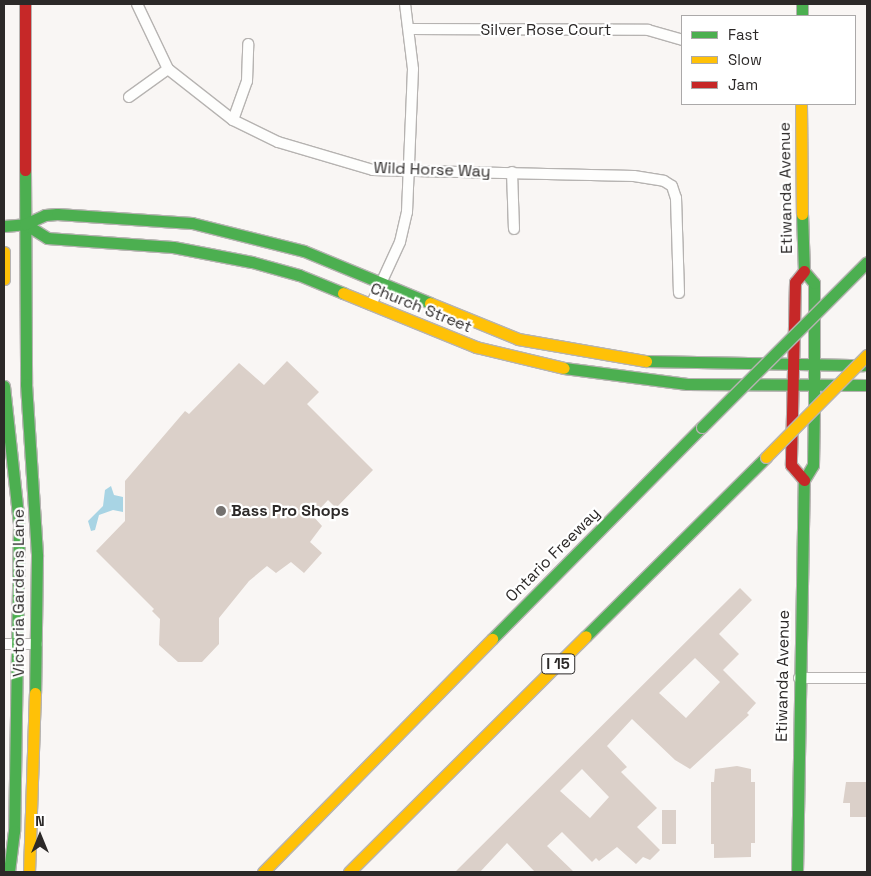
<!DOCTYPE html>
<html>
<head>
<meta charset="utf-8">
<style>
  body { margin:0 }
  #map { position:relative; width:871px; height:876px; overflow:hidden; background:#f9f6f4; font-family:"Space Grotesk",sans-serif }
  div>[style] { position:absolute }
  .water>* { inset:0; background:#a8d4e4 }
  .building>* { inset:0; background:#dbd0c9; transform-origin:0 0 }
  .roads { filter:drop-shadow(1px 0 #b6b3b1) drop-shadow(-1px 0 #b6b3b1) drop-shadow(0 1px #b6b3b1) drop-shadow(0 -1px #b6b3b1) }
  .street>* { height:10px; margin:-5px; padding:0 5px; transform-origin:5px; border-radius:5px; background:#fefefd }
  .fast>* { height:11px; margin:-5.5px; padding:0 5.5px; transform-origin:5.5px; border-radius:5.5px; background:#4caf50 }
  .slow>* { height:11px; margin:-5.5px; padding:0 5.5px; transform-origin:5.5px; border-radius:5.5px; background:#ffc107 }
  .jam>* { height:11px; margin:-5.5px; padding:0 5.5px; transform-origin:5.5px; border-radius:5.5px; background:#c62828 }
  .bridges { filter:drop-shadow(1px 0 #b6b3b1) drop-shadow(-1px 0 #b6b3b1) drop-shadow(0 1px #b6b3b1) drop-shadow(0 -1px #b6b3b1) }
  .fast-bridge>* { height:11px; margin:-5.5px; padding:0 5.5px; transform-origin:5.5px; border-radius:5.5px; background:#4caf50 }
  .slow-bridge>* { height:11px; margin:-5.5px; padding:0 5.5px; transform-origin:5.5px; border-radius:5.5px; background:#ffc107 }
  .dots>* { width:14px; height:14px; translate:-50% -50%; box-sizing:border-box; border:2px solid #fff; border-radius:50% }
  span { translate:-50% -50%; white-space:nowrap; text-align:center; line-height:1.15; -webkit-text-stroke:4.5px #fff; paint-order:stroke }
  .shield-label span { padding:1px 4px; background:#fff; border:1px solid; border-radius:4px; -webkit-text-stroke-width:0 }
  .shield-label { font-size:15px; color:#2c2928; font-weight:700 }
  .street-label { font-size:16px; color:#2c2928 }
  .poi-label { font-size:16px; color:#2c2928; font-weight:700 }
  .left { translate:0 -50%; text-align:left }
  .frame { position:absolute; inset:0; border:5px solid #2c2928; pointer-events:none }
  .legend { position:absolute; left:681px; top:15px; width:175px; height:90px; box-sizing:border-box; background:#fff; border:1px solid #aba9a9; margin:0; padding:6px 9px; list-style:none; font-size:15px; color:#2c2928 }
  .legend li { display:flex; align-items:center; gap:10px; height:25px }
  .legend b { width:25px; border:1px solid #aba9a9 }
  .north { position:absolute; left:15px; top:811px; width:50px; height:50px; -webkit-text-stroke:4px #fff; paint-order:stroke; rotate:0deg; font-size:14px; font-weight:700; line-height:20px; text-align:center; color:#2c2928 }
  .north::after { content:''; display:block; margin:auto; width:18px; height:22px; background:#2c2928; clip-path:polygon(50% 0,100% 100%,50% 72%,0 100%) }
</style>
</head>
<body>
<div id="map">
  <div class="water">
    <i style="clip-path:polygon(111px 486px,114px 495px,123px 497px,123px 512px,113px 510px,99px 515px,95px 530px,91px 531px,88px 521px,103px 506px,105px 490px)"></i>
  </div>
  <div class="building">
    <i style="clip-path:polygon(287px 361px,319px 392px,307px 404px,373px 470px,336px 508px,328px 500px,313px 516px,322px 526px,310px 542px,322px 553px,304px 573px,291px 562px,276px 573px,267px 566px,249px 581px,219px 618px,219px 644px,202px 662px,178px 662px,159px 645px,160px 619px,152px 611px,154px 609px,96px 551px,125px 521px,125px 481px,185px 411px,189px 414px,239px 363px,264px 385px)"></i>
    <i style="clip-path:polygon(evenodd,740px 588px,752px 600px,719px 634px,739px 654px,723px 670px,756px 703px,747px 713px,749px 715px,690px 769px,675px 760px,632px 719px,607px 746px,627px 767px,621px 772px,657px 808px,637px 827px,660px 850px,650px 860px,643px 857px,636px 864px,617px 847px,599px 861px,596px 858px,592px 862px,562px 832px,547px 846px,574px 872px,535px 872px,507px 843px,480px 872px,455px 872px,740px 588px,695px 658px,720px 682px,686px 718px,659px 693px,695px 658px,740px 588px,582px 769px,609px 797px,590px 818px,560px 791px,582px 769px)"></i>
    <i style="clip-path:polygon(737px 766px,751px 769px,751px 782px,755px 782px,755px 843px,751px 843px,751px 857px,714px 858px,714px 844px,711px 844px,711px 782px,714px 782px,715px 769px)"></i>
    <i style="clip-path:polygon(846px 782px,867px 782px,867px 817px,850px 817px,850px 803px,843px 803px)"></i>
    <i style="left:662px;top:810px;width:14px;height:34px"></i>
  </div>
  <div class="roads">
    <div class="street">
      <i style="left:137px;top:4px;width:72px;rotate:64.5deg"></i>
      <i style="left:168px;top:69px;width:83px;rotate:38.1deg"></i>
      <i style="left:233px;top:120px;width:50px;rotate:26.1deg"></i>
      <i style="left:278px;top:142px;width:99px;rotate:16.4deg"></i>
      <i style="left:373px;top:170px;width:261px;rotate:1.3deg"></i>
      <i style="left:634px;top:176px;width:30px;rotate:9deg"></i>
      <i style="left:664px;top:181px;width:9px;rotate:32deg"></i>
      <i style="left:672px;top:186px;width:13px;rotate:72deg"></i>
      <i style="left:676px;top:198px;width:95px;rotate:88.2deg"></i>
      <i style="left:409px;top:29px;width:239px;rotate:0.2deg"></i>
      <i style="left:648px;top:30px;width:35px;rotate:16deg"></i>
      <i style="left:129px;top:97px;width:48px;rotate:-35.7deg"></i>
      <i style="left:233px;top:120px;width:41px;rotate:-70.3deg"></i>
      <i style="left:247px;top:81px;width:37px;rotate:-88deg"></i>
      <i style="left:512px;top:172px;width:57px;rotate:88deg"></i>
      <i style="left:371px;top:305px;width:69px;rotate:-65.3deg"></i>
      <i style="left:400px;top:242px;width:31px;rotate:-77deg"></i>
      <i style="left:407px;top:212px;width:143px;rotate:-87.6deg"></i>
      <i style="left:413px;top:69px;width:65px;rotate:-97deg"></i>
      <i style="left:4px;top:644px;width:33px"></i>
      <i style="left:799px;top:678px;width:68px"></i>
    </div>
    <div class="fast">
      <i style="left:802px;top:4px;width:12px;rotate:90deg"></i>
      <i style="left:25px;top:170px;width:214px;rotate:89.7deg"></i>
      <i style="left:26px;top:384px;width:172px;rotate:86.3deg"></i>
      <i style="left:37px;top:556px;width:137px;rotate:90.8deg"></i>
      <i style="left:25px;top:224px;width:26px;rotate:32deg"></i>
      <i style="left:47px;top:238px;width:126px;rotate:4.1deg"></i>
      <i style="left:173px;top:247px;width:80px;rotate:10.8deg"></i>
      <i style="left:252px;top:262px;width:49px;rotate:15.5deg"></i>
      <i style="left:299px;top:275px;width:48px;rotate:22.2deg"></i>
      <i style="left:4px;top:226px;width:21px;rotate:-5deg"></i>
      <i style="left:25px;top:224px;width:22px;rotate:-24deg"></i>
      <i style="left:45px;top:215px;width:12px;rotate:-5deg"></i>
      <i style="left:57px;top:214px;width:135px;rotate:3.8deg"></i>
      <i style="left:192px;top:223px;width:115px;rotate:14deg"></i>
      <i style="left:304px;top:251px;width:136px;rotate:22.4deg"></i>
      <i style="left:646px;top:361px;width:217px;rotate:1.1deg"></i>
      <i style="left:564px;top:368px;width:124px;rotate:7.4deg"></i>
      <i style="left:687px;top:384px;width:180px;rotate:0.3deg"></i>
      <i style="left:4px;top:386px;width:139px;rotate:83.8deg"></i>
      <i style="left:19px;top:524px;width:307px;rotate:90.9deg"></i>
      <i style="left:14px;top:831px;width:41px;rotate:97deg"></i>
      <i style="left:586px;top:636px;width:254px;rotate:-44.8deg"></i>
      <i style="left:492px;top:639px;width:298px;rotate:-45.3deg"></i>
      <i style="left:797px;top:872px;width:392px;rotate:-89deg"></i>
      <i style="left:804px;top:480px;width:17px;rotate:-59deg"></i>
      <i style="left:813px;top:465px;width:60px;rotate:-89deg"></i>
      <i style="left:814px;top:405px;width:122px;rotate:-90deg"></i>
      <i style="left:814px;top:283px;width:16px;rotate:-130deg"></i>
      <i style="left:804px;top:271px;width:57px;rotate:-92deg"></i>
    </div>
    <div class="slow">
      <i style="left:801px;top:104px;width:110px;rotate:89.5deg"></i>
      <i style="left:4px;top:252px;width:27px;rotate:90deg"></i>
      <i style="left:343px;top:293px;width:144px;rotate:22.1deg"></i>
      <i style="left:476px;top:347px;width:90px;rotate:13.4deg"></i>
      <i style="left:430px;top:303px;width:95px;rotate:22.2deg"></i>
      <i style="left:518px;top:339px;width:130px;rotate:9.8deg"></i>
      <i style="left:29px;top:872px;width:179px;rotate:-88.1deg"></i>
      <i style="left:263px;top:872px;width:327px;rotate:-45.5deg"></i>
      <i style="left:349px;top:872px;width:334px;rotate:-44.9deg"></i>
    </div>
    <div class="jam">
      <i style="left:25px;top:4px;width:166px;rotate:90deg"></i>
      <i style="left:804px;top:271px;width:14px;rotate:129deg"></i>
      <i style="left:795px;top:282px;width:183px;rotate:91.3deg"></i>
      <i style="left:791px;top:465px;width:20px;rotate:49deg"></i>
    </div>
  </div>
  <div class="bridges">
    <div class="fast-bridge">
      <i style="left:702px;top:427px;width:233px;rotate:-45deg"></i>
    </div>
    <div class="slow-bridge">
      <i style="left:766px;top:457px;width:144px;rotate:-45.3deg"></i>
    </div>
  </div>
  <div class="dots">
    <i style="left:221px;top:511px;background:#74716f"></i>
  </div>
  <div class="shield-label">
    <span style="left:558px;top:664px">I 15</span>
  </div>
  <div class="street-label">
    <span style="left:546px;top:30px">Silver Rose Court</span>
    <span style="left:432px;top:170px;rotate:2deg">Wild Horse Way</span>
    <span style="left:786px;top:188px;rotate:-91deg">Etiwanda Avenue</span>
    <span style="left:421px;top:308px;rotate:22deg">Church Street</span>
    <span style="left:553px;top:555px;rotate:-45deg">Ontario Freeway</span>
    <span style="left:19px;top:593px;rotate:-90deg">Victoria Gardens Lane</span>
    <span style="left:783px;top:676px;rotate:-89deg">Etiwanda Avenue</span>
  </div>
  <div class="poi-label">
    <span class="left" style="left:231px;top:511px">Bass Pro Shops</span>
  </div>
  <div class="frame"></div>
  <ul class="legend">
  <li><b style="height:6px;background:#4caf50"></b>Fast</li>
  <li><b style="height:6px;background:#ffc107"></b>Slow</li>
  <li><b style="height:6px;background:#c62828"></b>Jam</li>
  </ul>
  <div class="north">N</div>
</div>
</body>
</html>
